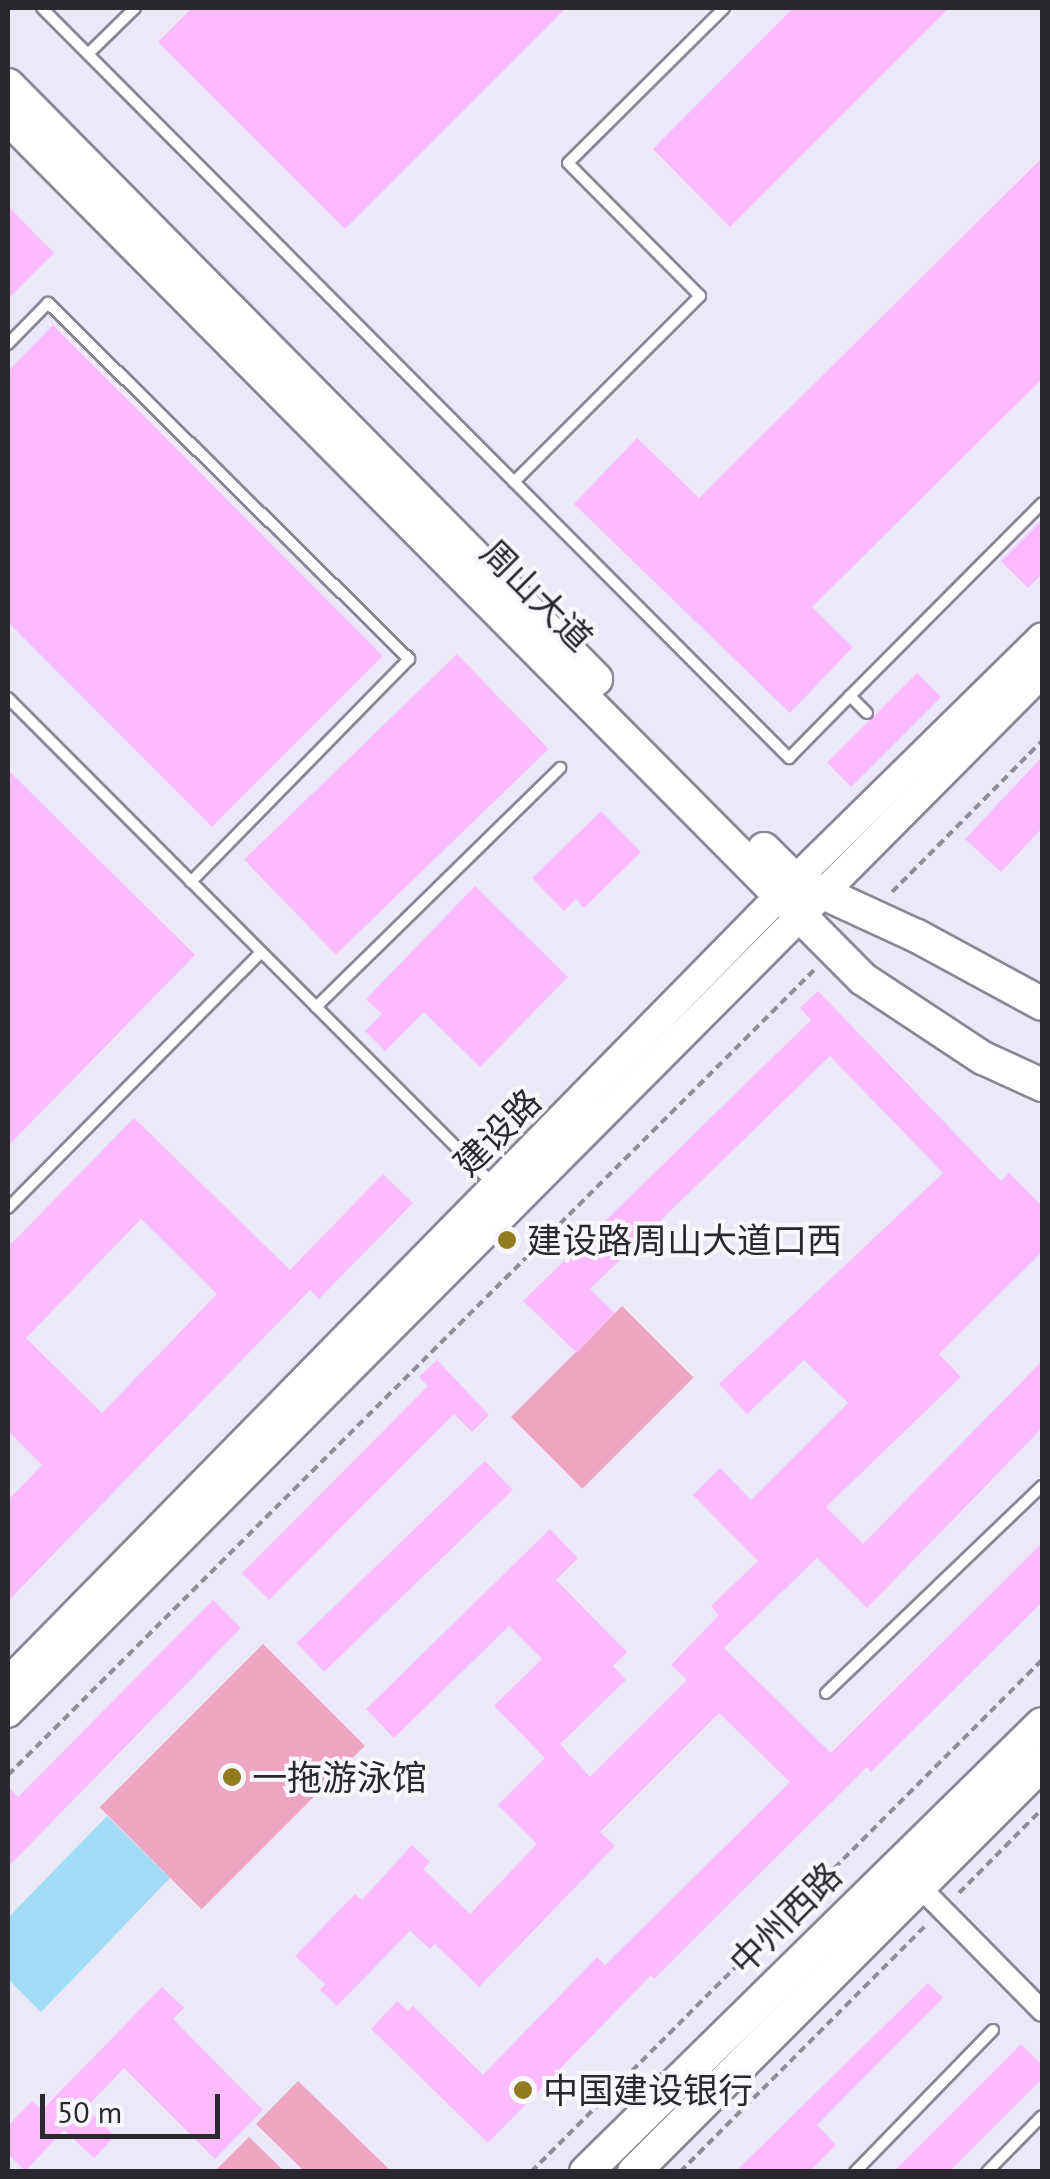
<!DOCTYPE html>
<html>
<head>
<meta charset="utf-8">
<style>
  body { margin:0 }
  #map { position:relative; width:1050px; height:2179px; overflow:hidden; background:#eae8f9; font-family:"PT Sans","Noto Sans SC",sans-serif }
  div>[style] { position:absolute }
  .green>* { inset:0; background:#eea5bf; transform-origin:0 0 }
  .water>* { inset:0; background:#a2dbf5 }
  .building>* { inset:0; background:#fbbbfe; transform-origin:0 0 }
  .path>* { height:4px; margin-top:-2px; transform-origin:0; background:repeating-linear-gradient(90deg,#8f8d99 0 8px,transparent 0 13px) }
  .roads { filter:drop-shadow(2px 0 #898695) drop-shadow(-2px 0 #898695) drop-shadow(0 2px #898695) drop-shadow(0 -2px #898695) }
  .lane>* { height:10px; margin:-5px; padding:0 5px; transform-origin:5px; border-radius:5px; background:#fff }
  .street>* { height:20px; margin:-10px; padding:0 10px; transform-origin:10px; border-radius:10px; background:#fff }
  .secondary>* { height:28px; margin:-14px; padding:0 14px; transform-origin:14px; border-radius:14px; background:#fff }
  .primary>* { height:32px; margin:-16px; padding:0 16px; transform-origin:16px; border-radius:16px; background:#fff }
  .dots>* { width:28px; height:28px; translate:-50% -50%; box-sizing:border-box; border:5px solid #f7f7fd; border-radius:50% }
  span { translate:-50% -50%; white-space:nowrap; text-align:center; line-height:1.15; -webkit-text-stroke:8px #f7f7fd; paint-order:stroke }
  .street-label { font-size:35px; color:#29282e }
  .poi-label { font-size:35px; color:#29282e }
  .left { translate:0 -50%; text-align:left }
  .frame { position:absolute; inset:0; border:10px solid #29282e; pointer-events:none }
  .scale { position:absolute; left:40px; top:2094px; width:180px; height:45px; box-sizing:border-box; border:5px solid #29282e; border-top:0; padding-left:12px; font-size:30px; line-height:35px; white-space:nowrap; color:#29282e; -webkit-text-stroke:8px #f7f7fd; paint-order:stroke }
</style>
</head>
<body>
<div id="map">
  <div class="green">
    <i style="left:622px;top:1306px;width:101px;height:157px;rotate:45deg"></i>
    <i style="left:263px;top:1644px;width:144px;height:231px;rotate:45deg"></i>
    <i style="clip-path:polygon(298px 2081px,391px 2171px,304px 2171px,256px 2124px)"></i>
    <i style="clip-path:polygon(249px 2137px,284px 2171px,215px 2171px)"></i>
  </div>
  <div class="water">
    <i style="clip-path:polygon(107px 1816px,170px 1878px,41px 2012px,8px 1979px,8px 1918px)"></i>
  </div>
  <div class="building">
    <i style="clip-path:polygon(192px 8px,566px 8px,345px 229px,158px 42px)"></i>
    <i style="clip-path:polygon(793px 8px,949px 8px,730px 227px,653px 149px)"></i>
    <i style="clip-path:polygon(1042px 158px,1042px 379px,812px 607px,853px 647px,790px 713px,574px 504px,637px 438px,699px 498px)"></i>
    <i style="clip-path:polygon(8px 206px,54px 253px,8px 299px)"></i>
    <i style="clip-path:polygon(53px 325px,383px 656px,212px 827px,8px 622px,8px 371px)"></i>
    <i style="clip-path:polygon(1042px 520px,1042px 574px,1028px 588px,1001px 561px)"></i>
    <i style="left:457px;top:654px;width:132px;height:296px;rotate:46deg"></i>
    <i style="left:917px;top:673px;width:34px;height:127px;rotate:45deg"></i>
    <i style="clip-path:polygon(1042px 757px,1042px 828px,1001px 872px,965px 839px)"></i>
    <i style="clip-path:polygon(8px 770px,195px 955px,8px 1146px)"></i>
    <i style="clip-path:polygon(601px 811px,641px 852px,584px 908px,576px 899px,564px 911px,532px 878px)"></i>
    <i style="clip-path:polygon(475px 886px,568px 977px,480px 1067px,424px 1012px,385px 1051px,365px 1031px,382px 1014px,366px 999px)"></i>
    <i style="clip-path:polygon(818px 991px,1001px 1181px,1009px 1173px,1042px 1206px,1042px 1252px,939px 1354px,961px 1377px,826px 1507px,863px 1544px,1042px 1361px,1042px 1428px,867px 1608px,817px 1558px,724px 1648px,831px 1753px,1042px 1543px,1042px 1602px,871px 1772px,867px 1767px,654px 1979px,651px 1975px,488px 2143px,371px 2029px,397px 2001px,408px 2011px,413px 2006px,483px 2075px,597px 1957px,605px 1965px,790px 1782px,719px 1713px,600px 1832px,615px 1846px,479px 1987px,435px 1944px,430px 1949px,410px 1931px,337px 2006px,320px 1990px,325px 1984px,295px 1956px,355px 1894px,362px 1900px,412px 1845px,430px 1862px,423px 1869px,470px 1914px,537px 1844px,498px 1805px,545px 1758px,494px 1706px,542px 1659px,509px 1626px,394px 1738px,366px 1709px,550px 1529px,578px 1558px,556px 1580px,627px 1652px,613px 1666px,626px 1680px,560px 1744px,590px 1777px,687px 1680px,671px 1665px,719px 1615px,711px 1606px,758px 1561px,693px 1495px,720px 1468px,751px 1500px,848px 1403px,804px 1360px,747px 1414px,719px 1384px,943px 1173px,830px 1056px,590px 1289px,615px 1313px,577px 1353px,523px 1301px,811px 1020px,800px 1008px)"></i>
    <i style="clip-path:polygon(evenodd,134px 1118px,290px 1270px,383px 1174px,413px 1203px,319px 1299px,310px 1290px,8px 1601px,8px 1500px,42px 1465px,8px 1431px,8px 1247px,134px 1118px,141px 1219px,217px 1294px,102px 1413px,26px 1338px,141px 1219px)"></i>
    <i style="clip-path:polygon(437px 1360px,489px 1415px,472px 1432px,454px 1414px,269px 1600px,242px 1573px,428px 1386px,419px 1377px)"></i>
    <i style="left:485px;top:1461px;width:40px;height:262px;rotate:46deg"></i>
    <i style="clip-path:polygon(213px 1600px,241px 1628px,8px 1867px,8px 1786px,18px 1797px)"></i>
    <i style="clip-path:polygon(928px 1983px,943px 1998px,817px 2125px,836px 2145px,809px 2172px,735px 2172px)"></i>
    <i style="clip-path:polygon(162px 1987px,184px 2008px,173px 2019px,263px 2110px,215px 2159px,124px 2068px,86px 2108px,115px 2136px,94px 2158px,64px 2130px,25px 2171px,8px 2154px,8px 2126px,32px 2101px,42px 2110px)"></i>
    <i style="clip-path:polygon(1021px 2044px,1042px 2065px,1042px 2079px,949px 2172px,893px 2172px)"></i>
  </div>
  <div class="path">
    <i style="left:892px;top:892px;width:213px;rotate:-45.2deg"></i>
    <i style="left:8px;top:1775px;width:1141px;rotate:-44.96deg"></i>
    <i style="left:959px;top:1893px;width:118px;rotate:-45.3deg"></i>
    <i style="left:531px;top:2172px;width:723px;rotate:-45.06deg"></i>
    <i style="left:680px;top:2172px;width:350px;rotate:-45.1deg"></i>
  </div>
  <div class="roads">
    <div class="lane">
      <i style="left:42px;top:8px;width:1059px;rotate:45.11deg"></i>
      <i style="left:789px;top:758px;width:87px;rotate:-45.5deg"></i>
      <i style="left:88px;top:54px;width:66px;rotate:-44.4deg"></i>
      <i style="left:8px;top:344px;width:57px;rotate:-45.7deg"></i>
      <i style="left:48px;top:303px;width:507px;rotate:44.6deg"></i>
      <i style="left:409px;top:659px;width:312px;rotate:134.4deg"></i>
      <i style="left:514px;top:482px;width:263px;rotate:-45deg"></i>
      <i style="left:700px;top:296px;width:187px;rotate:-134.8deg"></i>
      <i style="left:568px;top:163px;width:220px;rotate:-44.8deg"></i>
      <i style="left:8px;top:698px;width:687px;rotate:45.06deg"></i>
      <i style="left:867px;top:713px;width:24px;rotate:-135deg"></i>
      <i style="left:850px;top:696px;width:272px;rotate:-45.1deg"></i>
      <i style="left:316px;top:1007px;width:342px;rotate:-44.4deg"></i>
      <i style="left:8px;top:1208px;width:360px;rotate:-45.3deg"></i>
      <i style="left:826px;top:1693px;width:299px;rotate:-43.8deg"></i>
      <i style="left:855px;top:2172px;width:198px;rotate:-45.8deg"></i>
      <i style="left:987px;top:2172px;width:78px;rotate:-45.5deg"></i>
    </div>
    <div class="street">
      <i style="left:913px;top:1880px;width:184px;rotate:45.4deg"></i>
    </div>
    <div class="secondary">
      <i style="left:8px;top:1682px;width:1124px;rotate:-45.54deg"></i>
      <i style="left:795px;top:880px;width:346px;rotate:-44.5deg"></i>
      <i style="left:8px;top:1713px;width:1467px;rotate:-45.17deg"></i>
    </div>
    <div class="primary">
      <i style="left:8px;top:85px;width:836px;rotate:45.29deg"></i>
      <i style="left:8px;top:118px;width:1213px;rotate:45.2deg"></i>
      <i style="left:863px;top:979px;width:144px;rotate:33.4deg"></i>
      <i style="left:983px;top:1058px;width:65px;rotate:24.6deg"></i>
      <i style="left:764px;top:849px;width:44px;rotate:45deg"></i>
      <i style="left:795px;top:880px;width:134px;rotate:24.7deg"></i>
      <i style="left:917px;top:936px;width:142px;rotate:28.5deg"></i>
      <i style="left:586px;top:2172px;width:639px;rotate:-44.49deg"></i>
      <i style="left:634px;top:2172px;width:577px;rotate:-45deg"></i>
    </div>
  </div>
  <div class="dots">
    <i style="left:507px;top:1240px;background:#927a21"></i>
    <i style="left:232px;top:1777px;background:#927a21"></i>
    <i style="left:523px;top:2090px;background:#927a21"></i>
  </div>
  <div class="street-label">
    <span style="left:537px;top:595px;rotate:45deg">周山大道</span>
    <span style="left:497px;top:1132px;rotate:-45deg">建设路</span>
    <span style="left:785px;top:1918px;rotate:-45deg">中州西路</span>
  </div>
  <div class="poi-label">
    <span class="left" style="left:527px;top:1240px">建设路周山大道口西</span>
    <span class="left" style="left:252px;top:1777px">一拖游泳馆</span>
    <span class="left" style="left:543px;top:2090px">中国建设银行</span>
  </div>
  <div class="frame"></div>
  <div class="scale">50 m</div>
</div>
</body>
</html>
